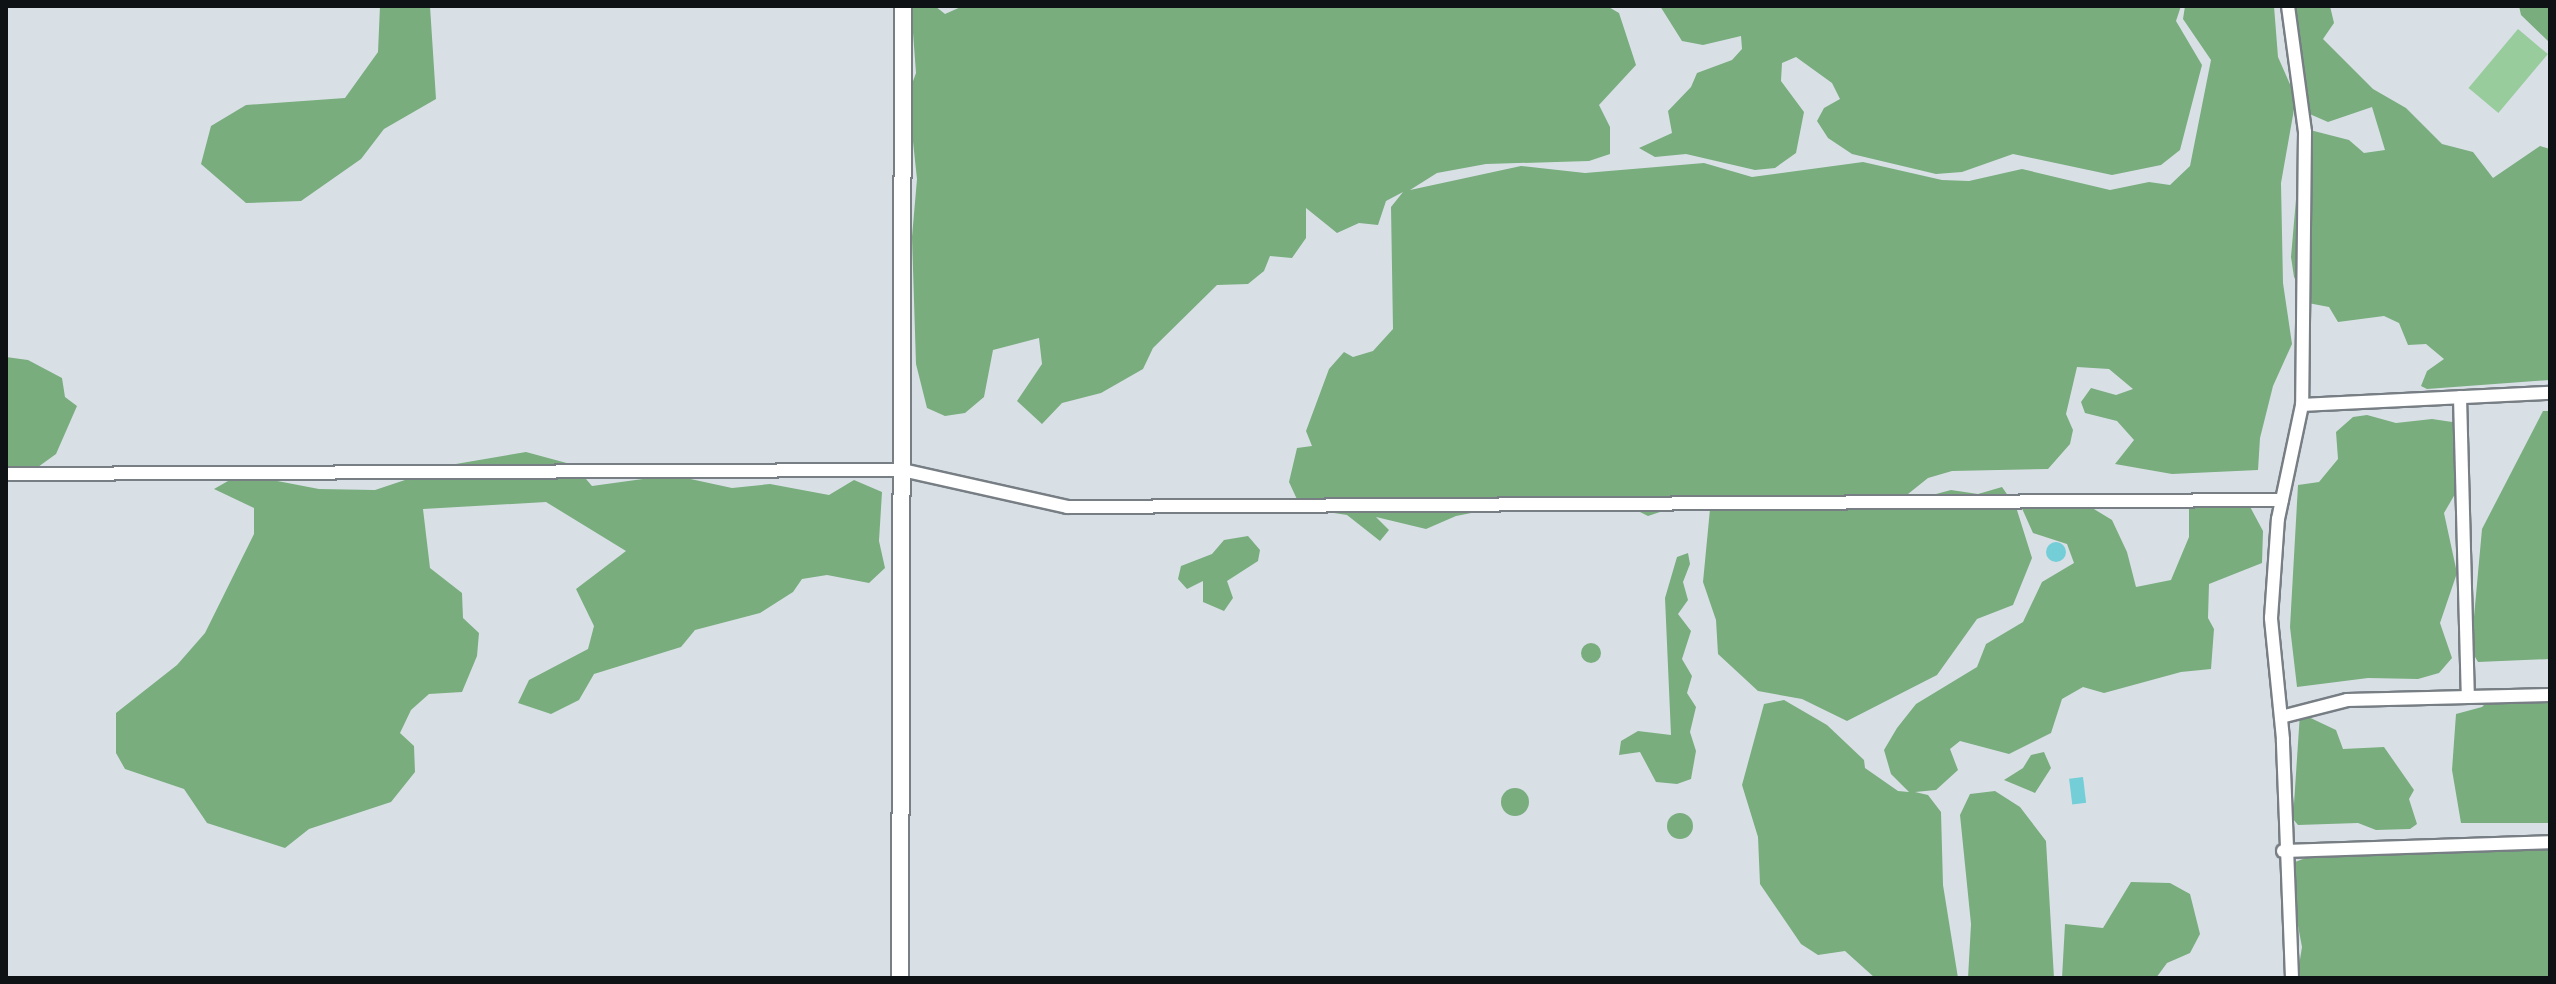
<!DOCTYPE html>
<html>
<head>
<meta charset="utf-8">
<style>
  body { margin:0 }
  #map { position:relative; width:2556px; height:984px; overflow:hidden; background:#d8e0e6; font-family:Overpass,sans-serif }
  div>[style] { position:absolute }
  .green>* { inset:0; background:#98cc9d; transform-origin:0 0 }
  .forest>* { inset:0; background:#79ad7e }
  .round { border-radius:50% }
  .water>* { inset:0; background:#74ced8; transform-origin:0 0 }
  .roads { filter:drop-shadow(2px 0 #777e84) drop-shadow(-2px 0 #777e84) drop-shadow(0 2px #777e84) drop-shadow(0 -2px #777e84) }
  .minor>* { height:12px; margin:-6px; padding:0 6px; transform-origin:6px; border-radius:6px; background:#fff }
  .tertiary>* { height:16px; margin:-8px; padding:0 8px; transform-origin:8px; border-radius:8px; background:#fff }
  span { translate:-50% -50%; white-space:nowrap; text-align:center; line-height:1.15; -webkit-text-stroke:6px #fff; paint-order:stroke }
  .frame { position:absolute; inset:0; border:8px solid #0f1214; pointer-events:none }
</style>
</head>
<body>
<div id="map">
  <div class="green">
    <i style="left:2518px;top:29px;width:39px;height:77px;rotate:40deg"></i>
  </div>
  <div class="forest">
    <i style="clip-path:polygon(380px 6px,430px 6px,436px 99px,384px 129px,361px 159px,301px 201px,246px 203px,201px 164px,211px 126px,246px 105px,345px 98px,378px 52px)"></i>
    <i style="clip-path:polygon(911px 6px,935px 6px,945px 14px,963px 6px,1607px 6px,1619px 13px,1636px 65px,1599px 105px,1610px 127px,1610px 154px,1589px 161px,1486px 164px,1437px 173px,1410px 190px,1521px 166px,1585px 173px,1704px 163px,1752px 177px,1863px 162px,1942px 180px,1969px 181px,2022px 169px,2110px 190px,2149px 182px,2170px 185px,2190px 166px,2211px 60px,2183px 19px,2185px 6px,2274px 6px,2278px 57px,2296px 98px,2281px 183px,2283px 283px,2292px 344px,2273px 386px,2260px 438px,2258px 470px,2172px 474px,2115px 464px,2134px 440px,2117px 421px,2085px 413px,2081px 402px,2091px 388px,2116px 395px,2133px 389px,2109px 369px,2077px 367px,2066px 414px,2073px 430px,2070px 444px,2048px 469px,1952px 471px,1928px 478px,1908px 494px,1921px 498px,1951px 490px,1978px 494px,2002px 487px,2016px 507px,2032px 558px,2013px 605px,1977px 619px,1937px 675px,1847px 721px,1802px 699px,1758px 691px,1718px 654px,1716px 620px,1703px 582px,1710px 509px,1681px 505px,1648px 516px,1632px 508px,1507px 506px,1456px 516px,1426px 529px,1376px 517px,1389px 530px,1380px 541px,1347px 515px,1301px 508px,1289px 482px,1297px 448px,1312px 446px,1306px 431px,1329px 369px,1344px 352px,1353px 357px,1373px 351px,1393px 329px,1391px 207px,1403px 192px,1386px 201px,1378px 225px,1359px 223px,1337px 233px,1306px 208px,1306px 238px,1292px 258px,1270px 256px,1264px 271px,1248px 284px,1217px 285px,1153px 348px,1143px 369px,1101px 393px,1062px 403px,1042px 424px,1017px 401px,1042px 364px,1039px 338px,993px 350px,984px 397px,965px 413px,945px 416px,927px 408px,916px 364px,912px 237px,917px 179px,908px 95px,916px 73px)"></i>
    <i style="clip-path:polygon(1660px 6px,2181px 6px,2176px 21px,2202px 65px,2180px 150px,2161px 165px,2112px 175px,2013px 154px,1962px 172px,1936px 174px,1852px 154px,1828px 138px,1817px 121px,1824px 108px,1840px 99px,1832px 83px,1796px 57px,1782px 63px,1781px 81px,1804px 112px,1796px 153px,1775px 168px,1755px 170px,1686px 154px,1655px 157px,1639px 148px,1672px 133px,1668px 111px,1691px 87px,1697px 73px,1732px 60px,1742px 49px,1741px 36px,1703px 45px,1682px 41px)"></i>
    <i style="clip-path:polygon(2288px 6px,2330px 6px,2334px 23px,2323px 39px,2373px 89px,2406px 108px,2442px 144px,2473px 152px,2493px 178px,2540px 146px,2550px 149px,2550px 380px,2427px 389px,2421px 386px,2427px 371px,2444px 359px,2426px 344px,2408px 345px,2399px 323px,2384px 316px,2338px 322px,2329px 307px,2308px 303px,2294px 277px,2291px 257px,2300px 153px,2310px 130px,2349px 140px,2364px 153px,2385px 150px,2372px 107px,2328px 122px,2305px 112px)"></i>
    <i style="clip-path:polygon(2519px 6px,2550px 6px,2550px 56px,2548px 41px,2521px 15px)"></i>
    <i style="clip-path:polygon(6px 357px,28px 360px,62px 378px,65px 397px,77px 406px,56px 454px,38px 467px,6px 469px)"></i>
    <i style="clip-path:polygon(2543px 411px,2550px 411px,2550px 659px,2478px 662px,2471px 650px,2482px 529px)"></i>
    <i style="clip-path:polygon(2367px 415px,2396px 423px,2432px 419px,2459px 423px,2462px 482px,2444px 513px,2457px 573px,2440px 623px,2452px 658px,2439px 673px,2418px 679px,2368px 678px,2297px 687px,2290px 627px,2298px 485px,2319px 482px,2338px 459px,2336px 432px,2353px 417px)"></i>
    <i style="clip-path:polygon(526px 452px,574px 465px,592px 486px,672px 475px,732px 488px,770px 484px,829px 495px,854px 480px,882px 492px,879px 541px,885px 568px,869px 583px,827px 575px,802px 579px,793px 592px,760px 613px,695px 630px,681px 647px,594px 674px,579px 700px,551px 714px,518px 703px,529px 680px,588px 649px,594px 626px,576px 589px,626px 551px,546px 502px,423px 509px,430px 568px,462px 593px,463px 618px,479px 633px,477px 656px,462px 692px,429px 694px,411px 710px,400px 733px,414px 746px,415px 772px,391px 802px,309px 829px,285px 848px,207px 823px,184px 789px,125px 769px,116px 753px,116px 713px,177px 665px,205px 633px,254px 534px,254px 508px,214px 489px,228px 481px,272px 480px,319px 489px,375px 490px,450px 465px)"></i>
    <i style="clip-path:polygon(2247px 501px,2263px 531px,2262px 563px,2209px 584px,2208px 618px,2214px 629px,2211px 669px,2181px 672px,2104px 693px,2083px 687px,2062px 699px,2051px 733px,2009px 754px,1960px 741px,1950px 749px,1958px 770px,1936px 790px,1915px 792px,1928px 795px,1941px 812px,1943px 885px,1958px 978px,1875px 978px,1845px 951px,1818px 955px,1801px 944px,1760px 884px,1758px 837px,1742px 785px,1764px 704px,1784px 700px,1827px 725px,1864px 760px,1865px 768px,1898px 791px,1909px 792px,1891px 774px,1884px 750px,1897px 728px,1916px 704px,1977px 667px,1986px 644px,2023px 622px,2042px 582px,2074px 563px,2067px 544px,2033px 533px,2020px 504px,2084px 503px,2112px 520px,2127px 552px,2136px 587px,2171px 580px,2189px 537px,2189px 504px)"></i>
    <i style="clip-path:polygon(1248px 536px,1260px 550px,1258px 561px,1227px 581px,1233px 598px,1224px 611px,1203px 602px,1203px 581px,1187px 589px,1178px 579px,1181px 566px,1212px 554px,1224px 540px)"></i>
    <i style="clip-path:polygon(1688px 553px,1690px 564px,1683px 582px,1688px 600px,1678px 614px,1691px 631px,1682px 659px,1692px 676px,1687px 693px,1696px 707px,1690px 732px,1696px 751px,1691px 779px,1677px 784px,1656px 782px,1640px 752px,1619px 755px,1621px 741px,1638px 731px,1671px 735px,1665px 598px,1677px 557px)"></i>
    <i class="round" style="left:1581px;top:643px;width:20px;height:20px"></i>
    <i style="clip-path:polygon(2499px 690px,2550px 699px,2550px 823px,2461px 823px,2452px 770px,2456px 714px,2482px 707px)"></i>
    <i style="clip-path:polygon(2300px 713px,2336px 730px,2343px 749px,2384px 747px,2414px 790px,2409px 799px,2417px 824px,2410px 829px,2376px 830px,2358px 823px,2298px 825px,2293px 819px)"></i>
    <i style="clip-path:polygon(2044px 752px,2051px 768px,2035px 793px,2004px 780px,2023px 768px,2031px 755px)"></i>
    <i class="round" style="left:1501px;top:788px;width:28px;height:28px"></i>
    <i style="clip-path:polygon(1995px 791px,2020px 807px,2046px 841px,2054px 978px,1968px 978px,1971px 924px,1960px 815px,1970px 794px)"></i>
    <i class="round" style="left:1667px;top:813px;width:26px;height:26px"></i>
    <i style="clip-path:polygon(2550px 846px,2550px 978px,2297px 978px,2302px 947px,2293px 899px,2295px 862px,2316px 854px)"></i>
    <i style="clip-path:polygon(2131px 882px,2170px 883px,2190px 894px,2200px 934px,2190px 953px,2167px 963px,2156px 978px,2062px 978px,2065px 924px,2103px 928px)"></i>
  </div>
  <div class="water">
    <i class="round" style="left:2046px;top:542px;width:20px;height:20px"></i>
    <i style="left:2083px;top:777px;width:26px;height:14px;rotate:83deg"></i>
  </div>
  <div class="roads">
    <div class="minor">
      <i style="left:2288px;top:6px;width:127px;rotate:82.3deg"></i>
      <i style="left:2305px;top:132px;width:273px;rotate:90.6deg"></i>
      <i style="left:2460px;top:397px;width:300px;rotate:88.5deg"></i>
      <i style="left:6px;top:474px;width:896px;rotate:-0.26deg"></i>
      <i style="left:902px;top:470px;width:169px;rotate:12.6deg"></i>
      <i style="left:1067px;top:507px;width:1215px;rotate:-0.33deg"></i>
      <i style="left:2281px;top:717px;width:68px;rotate:-14.4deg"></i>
      <i style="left:2347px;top:700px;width:203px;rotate:-1.4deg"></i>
      <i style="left:2283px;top:851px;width:267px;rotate:-1.9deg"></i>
      <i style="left:2292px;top:978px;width:239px;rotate:-92.2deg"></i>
      <i style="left:2283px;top:739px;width:122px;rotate:-95.7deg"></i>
      <i style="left:2271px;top:618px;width:99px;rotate:-86deg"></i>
      <i style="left:2278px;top:519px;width:116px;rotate:-78.1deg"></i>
      <i style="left:2302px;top:405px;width:248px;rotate:-2.8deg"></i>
    </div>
    <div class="tertiary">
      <i style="left:900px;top:978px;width:972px;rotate:-89.82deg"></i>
    </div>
  </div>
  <div class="frame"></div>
</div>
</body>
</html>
